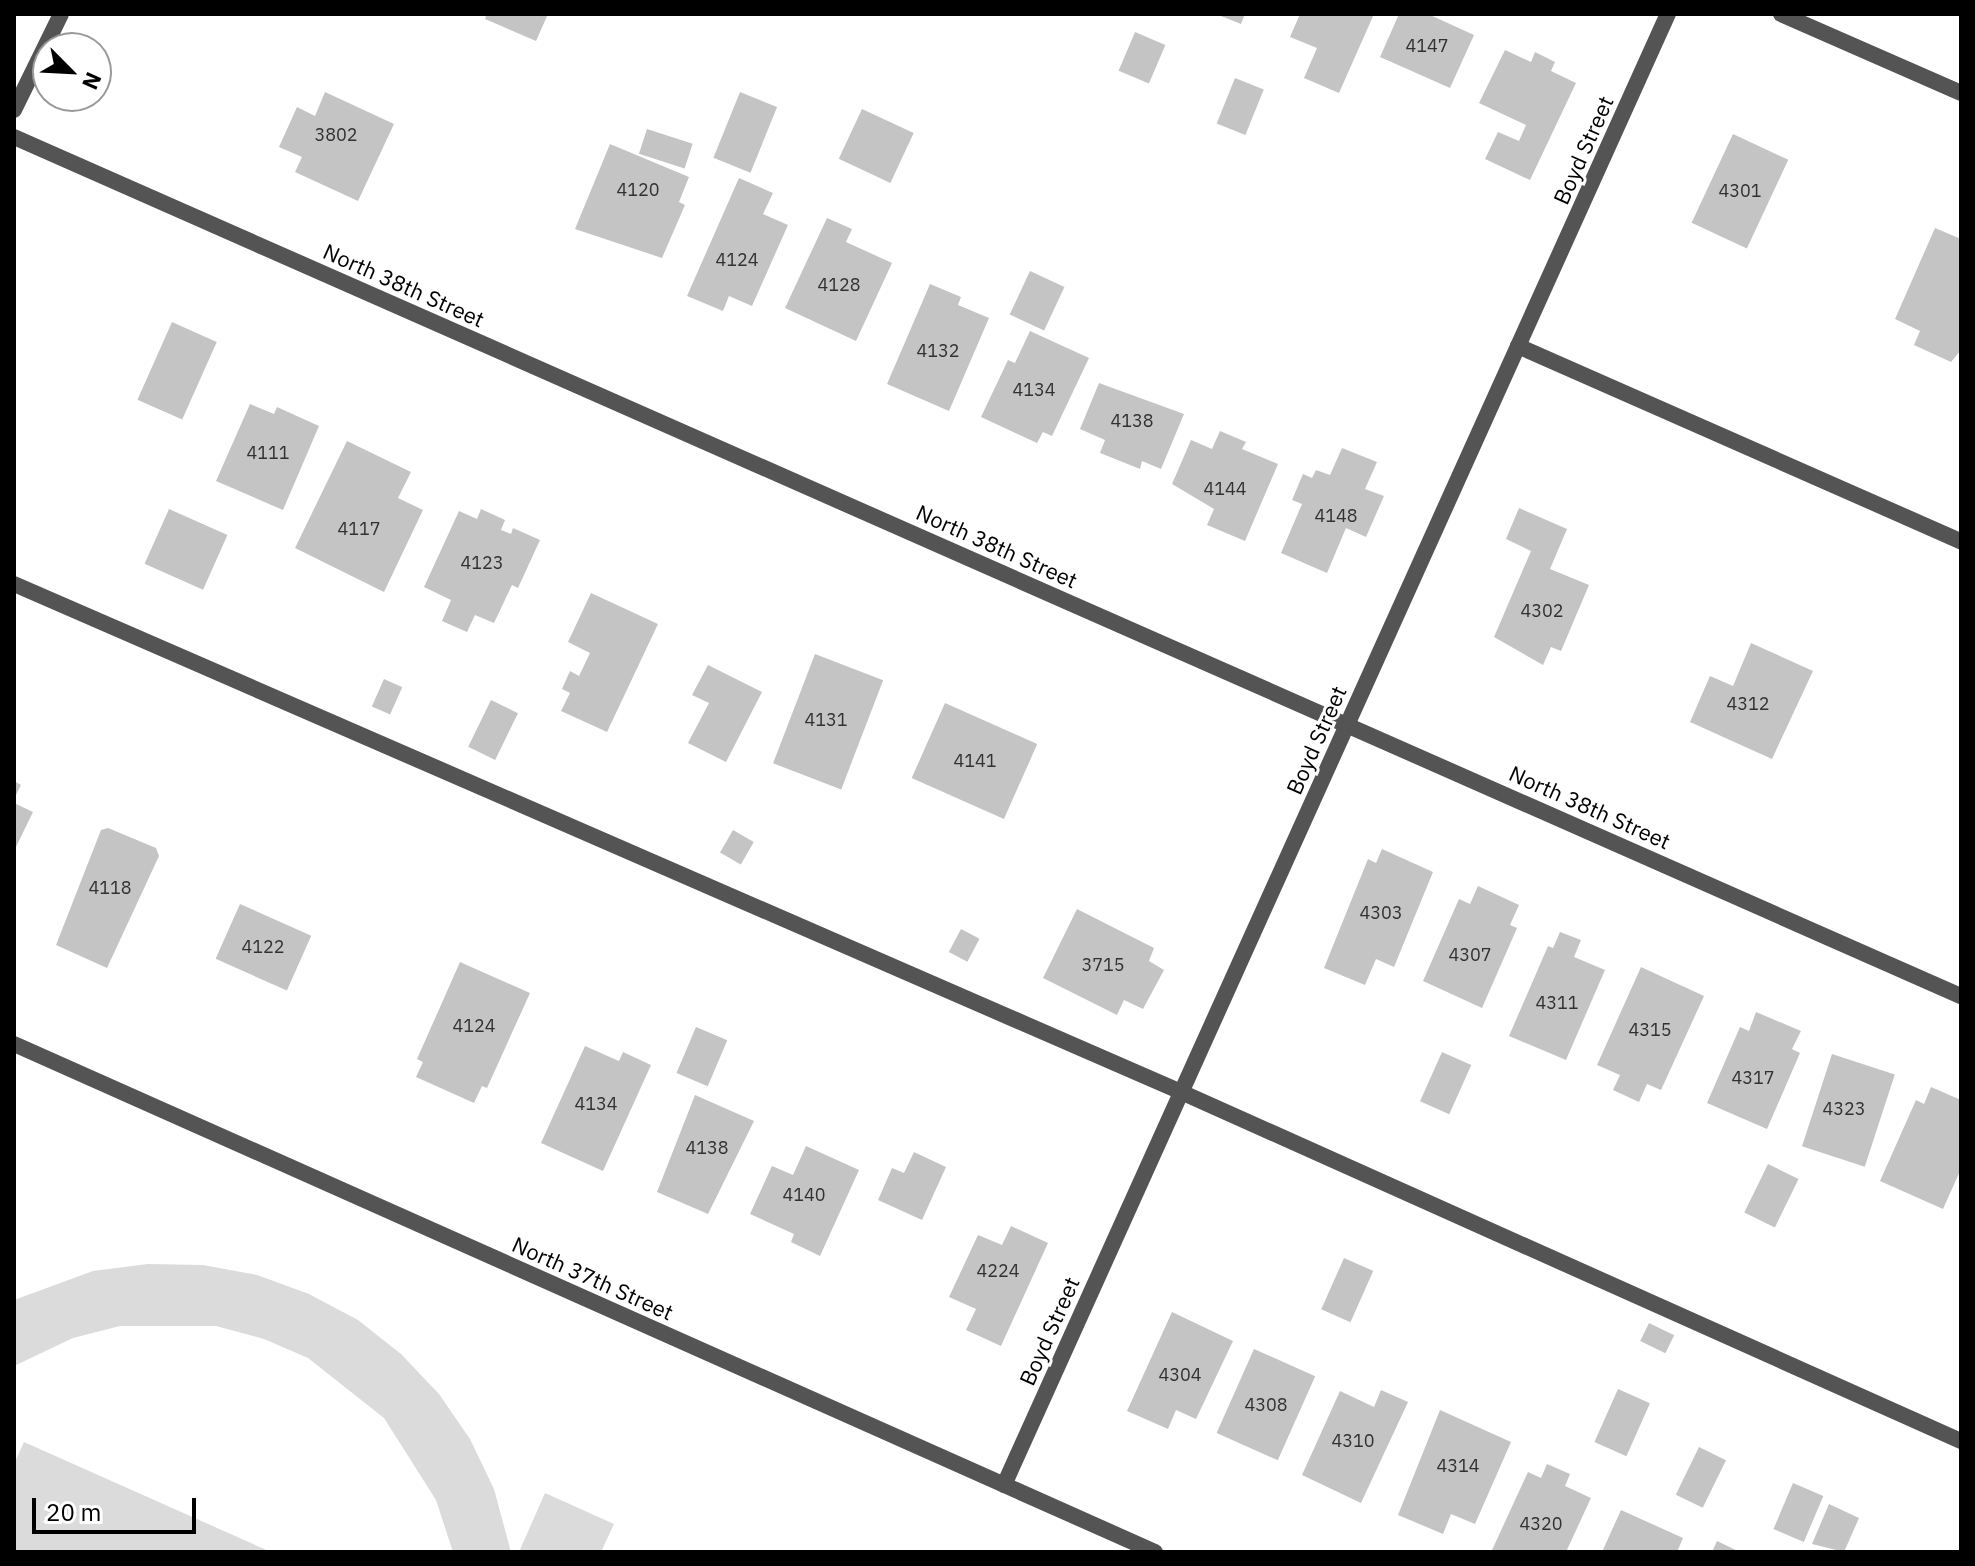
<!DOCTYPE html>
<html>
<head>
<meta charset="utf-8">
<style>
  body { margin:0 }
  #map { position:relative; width:1975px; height:1566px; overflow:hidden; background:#fff; font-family:"IBM Plex Sans",sans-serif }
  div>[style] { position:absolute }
  .green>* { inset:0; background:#dbdbdb }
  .building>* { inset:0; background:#c4c4c4; transform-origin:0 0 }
  .service>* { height:16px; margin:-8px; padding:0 8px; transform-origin:8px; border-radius:8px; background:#545454 }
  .minor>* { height:16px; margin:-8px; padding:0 8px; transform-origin:8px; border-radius:8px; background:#545454 }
  .tertiary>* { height:16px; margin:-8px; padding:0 8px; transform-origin:8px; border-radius:8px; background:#545454 }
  span { translate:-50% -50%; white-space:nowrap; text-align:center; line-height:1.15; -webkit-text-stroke:6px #fff; paint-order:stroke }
  .number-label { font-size:18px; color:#313131 }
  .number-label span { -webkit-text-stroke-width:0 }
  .street-label { font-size:22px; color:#000 }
  .frame { position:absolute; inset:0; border:16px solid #000; pointer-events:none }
  .north { position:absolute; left:32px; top:32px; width:80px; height:80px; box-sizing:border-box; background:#fff; border:2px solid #999; border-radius:50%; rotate:114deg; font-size:22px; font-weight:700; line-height:32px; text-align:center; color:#000 }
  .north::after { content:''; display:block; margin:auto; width:28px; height:36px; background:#000; clip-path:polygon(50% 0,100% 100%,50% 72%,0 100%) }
  .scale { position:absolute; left:32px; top:1498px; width:164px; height:36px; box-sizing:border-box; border:4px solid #000; border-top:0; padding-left:10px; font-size:24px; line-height:28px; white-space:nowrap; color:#000; -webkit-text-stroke:6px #fff; paint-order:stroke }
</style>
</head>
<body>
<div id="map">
  <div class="green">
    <i style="clip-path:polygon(148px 1264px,203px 1265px,257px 1275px,309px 1294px,358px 1320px,401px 1354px,439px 1394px,470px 1439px,494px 1489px,511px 1552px,453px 1552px,436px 1500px,384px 1418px,308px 1358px,264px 1339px,216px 1326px,120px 1326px,73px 1338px,14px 1366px,14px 1300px,93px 1271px)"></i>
    <i style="clip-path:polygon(24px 1442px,271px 1552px,14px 1552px,14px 1464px)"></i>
    <i style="clip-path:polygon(545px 1493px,614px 1524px,601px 1552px,519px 1552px)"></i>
  </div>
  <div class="building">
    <i style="clip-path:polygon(487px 14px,548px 14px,536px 41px,485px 19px)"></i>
    <i style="clip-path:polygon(1216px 14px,1245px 14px,1241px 24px)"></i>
    <i style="clip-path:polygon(1300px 14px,1374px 14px,1339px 93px,1304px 78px,1317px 48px,1290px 37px)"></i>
    <i style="clip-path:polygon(1399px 14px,1428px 14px,1474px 35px,1450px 88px,1380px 57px)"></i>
    <i style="left:1135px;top:32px;width:33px;height:42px;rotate:23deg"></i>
    <i style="clip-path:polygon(1505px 50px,1531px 62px,1535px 52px,1555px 62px,1551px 71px,1576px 83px,1530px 180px,1485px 159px,1498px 132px,1519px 141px,1526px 125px,1479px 103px)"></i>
    <i style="left:1235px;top:78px;width:31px;height:49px;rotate:22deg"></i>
    <i style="clip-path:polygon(325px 92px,394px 124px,358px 201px,295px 172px,302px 157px,279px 147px,297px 107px,315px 116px)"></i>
    <i style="left:740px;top:92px;width:40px;height:71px;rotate:22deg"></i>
    <i style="left:862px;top:109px;width:57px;height:55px;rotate:25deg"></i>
    <i style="left:647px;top:129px;width:48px;height:26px;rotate:18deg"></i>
    <i style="left:1733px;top:134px;width:61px;height:98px;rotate:25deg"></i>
    <i style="clip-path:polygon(610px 144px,689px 177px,679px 202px,685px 205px,662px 258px,575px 229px)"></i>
    <i style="clip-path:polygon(739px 178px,773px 193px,763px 214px,788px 225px,752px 306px,729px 296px,723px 311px,687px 296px)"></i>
    <i style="clip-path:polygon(827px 218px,852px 229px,846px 242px,892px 263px,856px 341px,785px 308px)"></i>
    <i style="clip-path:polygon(1935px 228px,1961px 239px,1961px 350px,1951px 362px,1914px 345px,1920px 331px,1895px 319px)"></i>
    <i style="left:1030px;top:271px;width:38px;height:48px;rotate:25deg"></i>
    <i style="clip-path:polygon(930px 284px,961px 297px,958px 305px,989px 318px,949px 411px,887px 384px)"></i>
    <i style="left:172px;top:322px;width:49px;height:85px;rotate:24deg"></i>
    <i style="clip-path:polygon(1030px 331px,1089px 358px,1052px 436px,1043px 432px,1037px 443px,981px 417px,1008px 360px,1015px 363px)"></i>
    <i style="clip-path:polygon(1099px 383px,1184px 414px,1161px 469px,1142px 461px,1140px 469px,1100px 453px,1105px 440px,1080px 429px)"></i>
    <i style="clip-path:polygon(250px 404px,274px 414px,277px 407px,319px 426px,283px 510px,216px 481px)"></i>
    <i style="clip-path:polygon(1220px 431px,1246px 442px,1242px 449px,1278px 464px,1245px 541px,1207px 525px,1214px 509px,1172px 484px,1191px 440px,1212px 449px)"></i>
    <i style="clip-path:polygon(347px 441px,411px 472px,398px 498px,423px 510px,384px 592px,295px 548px)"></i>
    <i style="clip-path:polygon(1342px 448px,1377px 462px,1365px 489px,1384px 496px,1366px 537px,1346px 528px,1327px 573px,1281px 553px,1302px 504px,1292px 500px,1303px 474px,1312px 478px,1316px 470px,1330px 475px)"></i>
    <i style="clip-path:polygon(1519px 508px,1567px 529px,1550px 569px,1589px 585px,1561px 651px,1551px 647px,1543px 665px,1494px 637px,1531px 551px,1506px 539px)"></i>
    <i style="left:169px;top:509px;width:64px;height:60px;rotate:24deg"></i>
    <i style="clip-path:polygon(481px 509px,505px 520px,501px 530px,511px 534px,513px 528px,540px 540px,518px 588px,512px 585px,494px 623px,475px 615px,467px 632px,442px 621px,451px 600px,424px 587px,459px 511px,477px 519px)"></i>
    <i style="clip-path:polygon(591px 593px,658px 624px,607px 732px,561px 711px,570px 693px,562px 689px,570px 671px,579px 676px,590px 653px,568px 642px)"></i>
    <i style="clip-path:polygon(1751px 643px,1813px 671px,1772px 759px,1690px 722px,1710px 676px,1733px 686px)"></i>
    <i style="left:815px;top:654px;width:73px;height:117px;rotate:21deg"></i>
    <i style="clip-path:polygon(708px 665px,762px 692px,726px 762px,688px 743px,709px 703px,692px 695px)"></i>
    <i style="left:384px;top:679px;width:20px;height:30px;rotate:24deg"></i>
    <i style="left:491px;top:700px;width:30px;height:52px;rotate:26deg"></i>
    <i style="left:945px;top:703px;width:101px;height:82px;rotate:24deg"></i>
    <i style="clip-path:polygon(14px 781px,21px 785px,14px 799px)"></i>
    <i style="clip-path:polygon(14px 803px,33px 812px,14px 851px)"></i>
    <i style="clip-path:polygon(108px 828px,156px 848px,159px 856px,107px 968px,56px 945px,101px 830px)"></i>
    <i style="left:733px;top:830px;width:24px;height:26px;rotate:30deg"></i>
    <i style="clip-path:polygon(1382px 849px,1433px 872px,1394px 967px,1376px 959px,1365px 985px,1324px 968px,1368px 859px,1376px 863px)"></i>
    <i style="clip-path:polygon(1478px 886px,1519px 905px,1510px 925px,1517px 928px,1482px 1008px,1423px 981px,1459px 899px,1470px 904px)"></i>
    <i style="left:240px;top:904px;width:78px;height:60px;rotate:24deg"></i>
    <i style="clip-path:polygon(1077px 909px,1154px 948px,1149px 961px,1164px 970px,1143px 1009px,1124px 1000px,1117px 1015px,1043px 978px)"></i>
    <i style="left:961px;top:929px;width:21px;height:26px;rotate:28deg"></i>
    <i style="clip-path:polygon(1560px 932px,1581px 940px,1574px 957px,1605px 970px,1566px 1060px,1509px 1036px,1548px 946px,1553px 948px)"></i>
    <i style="clip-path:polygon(460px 962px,530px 993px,487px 1088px,482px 1086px,474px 1103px,416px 1077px,423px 1062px,417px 1059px)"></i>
    <i style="clip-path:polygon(1641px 967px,1704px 996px,1661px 1090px,1647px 1084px,1639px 1102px,1613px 1090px,1620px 1075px,1597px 1065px)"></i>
    <i style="clip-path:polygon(1756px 1012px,1801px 1031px,1792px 1049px,1800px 1053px,1767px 1129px,1707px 1103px,1740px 1027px,1749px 1031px)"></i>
    <i style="left:696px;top:1027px;width:34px;height:50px;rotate:23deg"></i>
    <i style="clip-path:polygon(585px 1046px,619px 1061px,623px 1052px,651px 1065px,603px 1171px,541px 1143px)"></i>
    <i style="left:1442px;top:1052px;width:32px;height:54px;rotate:24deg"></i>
    <i style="left:1832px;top:1054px;width:66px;height:97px;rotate:18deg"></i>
    <i style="clip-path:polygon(1931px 1087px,1961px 1100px,1961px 1169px,1943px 1209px,1880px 1181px,1916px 1100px,1924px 1104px)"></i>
    <i style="clip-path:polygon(695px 1095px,754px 1121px,708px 1214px,657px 1192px)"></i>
    <i style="clip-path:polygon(806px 1146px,859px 1170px,820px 1256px,791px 1242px,794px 1234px,750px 1214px,772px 1166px,793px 1175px)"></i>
    <i style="clip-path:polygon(914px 1152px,946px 1167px,922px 1220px,878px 1200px,892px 1168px,904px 1173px)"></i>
    <i style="left:1768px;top:1164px;width:34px;height:54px;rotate:26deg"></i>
    <i style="clip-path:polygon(1011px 1226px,1048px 1243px,1001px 1346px,966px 1330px,976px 1309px,949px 1297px,978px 1235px,1002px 1245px)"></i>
    <i style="left:1344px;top:1258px;width:32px;height:56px;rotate:24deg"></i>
    <i style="clip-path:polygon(1172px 1312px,1233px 1341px,1196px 1419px,1176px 1410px,1168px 1429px,1127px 1411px)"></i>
    <i style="left:1649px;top:1323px;width:28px;height:20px;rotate:26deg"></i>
    <i style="left:1254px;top:1349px;width:67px;height:92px;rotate:24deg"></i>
    <i style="left:1618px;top:1389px;width:35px;height:58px;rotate:24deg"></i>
    <i style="clip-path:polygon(1381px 1390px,1408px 1402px,1361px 1503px,1302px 1475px,1340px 1391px,1374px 1407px)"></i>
    <i style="clip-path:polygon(1440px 1410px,1511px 1442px,1475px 1524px,1451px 1514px,1443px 1534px,1398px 1515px)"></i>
    <i style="left:1699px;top:1447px;width:30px;height:53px;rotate:26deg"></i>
    <i style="clip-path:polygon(1547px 1464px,1570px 1474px,1565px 1486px,1591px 1498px,1566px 1552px,1492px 1550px,1528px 1472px,1541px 1478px)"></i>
    <i style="left:1793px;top:1483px;width:33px;height:50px;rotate:23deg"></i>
    <i style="clip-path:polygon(1829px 1504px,1859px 1518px,1844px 1552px,1812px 1544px)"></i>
    <i style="clip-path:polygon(1621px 1510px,1683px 1538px,1677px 1552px,1602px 1552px)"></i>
    <i style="clip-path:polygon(1717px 1541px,1740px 1552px,1712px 1552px)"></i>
  </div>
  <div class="service">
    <i style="left:1518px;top:346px;width:484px;rotate:23.8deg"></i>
    <i style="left:14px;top:584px;width:1273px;rotate:23.52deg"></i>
    <i style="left:1181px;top:1092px;width:855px;rotate:24.11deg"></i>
  </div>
  <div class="minor">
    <i style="left:1781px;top:14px;width:197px;rotate:23.7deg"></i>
    <i style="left:14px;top:137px;width:2128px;rotate:23.81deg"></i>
    <i style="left:14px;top:1044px;width:1249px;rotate:24deg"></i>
    <i style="left:1004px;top:1485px;width:1614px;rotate:-65.71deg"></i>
  </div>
  <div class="tertiary">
    <i style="left:14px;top:110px;width:107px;rotate:-63.9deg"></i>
  </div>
  <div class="number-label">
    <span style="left:1427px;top:46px">4147</span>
    <span style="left:336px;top:135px">3802</span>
    <span style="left:638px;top:190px">4120</span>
    <span style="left:1740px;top:191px">4301</span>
    <span style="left:737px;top:260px">4124</span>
    <span style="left:839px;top:285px">4128</span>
    <span style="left:938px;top:351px">4132</span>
    <span style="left:1034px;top:390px">4134</span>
    <span style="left:1132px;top:421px">4138</span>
    <span style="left:268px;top:453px">4111</span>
    <span style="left:1225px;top:489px">4144</span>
    <span style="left:1336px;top:516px">4148</span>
    <span style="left:359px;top:529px">4117</span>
    <span style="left:482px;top:563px">4123</span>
    <span style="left:1542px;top:611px">4302</span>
    <span style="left:1748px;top:704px">4312</span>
    <span style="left:826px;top:720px">4131</span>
    <span style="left:975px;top:761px">4141</span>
    <span style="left:110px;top:888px">4118</span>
    <span style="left:1381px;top:913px">4303</span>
    <span style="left:263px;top:947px">4122</span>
    <span style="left:1470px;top:955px">4307</span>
    <span style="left:1103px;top:965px">3715</span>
    <span style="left:1557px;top:1003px">4311</span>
    <span style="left:474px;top:1026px">4124</span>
    <span style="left:1650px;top:1030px">4315</span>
    <span style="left:1753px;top:1078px">4317</span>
    <span style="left:596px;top:1104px">4134</span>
    <span style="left:1844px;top:1109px">4323</span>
    <span style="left:707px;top:1148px">4138</span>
    <span style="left:804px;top:1195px">4140</span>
    <span style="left:998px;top:1271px">4224</span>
    <span style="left:1180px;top:1375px">4304</span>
    <span style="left:1266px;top:1405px">4308</span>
    <span style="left:1353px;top:1441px">4310</span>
    <span style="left:1458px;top:1466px">4314</span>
    <span style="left:1541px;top:1524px">4320</span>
  </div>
  <div class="street-label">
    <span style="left:1583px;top:150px;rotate:-66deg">Boyd Street</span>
    <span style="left:404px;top:285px;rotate:24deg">North 38th Street</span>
    <span style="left:997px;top:546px;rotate:24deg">North 38th Street</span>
    <span style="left:1316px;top:740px;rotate:-66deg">Boyd Street</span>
    <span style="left:1590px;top:807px;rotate:24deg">North 38th Street</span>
    <span style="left:593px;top:1278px;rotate:24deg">North 37th Street</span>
    <span style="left:1049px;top:1331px;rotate:-66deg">Boyd Street</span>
  </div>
  <div class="frame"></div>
  <div class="north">N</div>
  <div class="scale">20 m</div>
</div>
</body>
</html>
